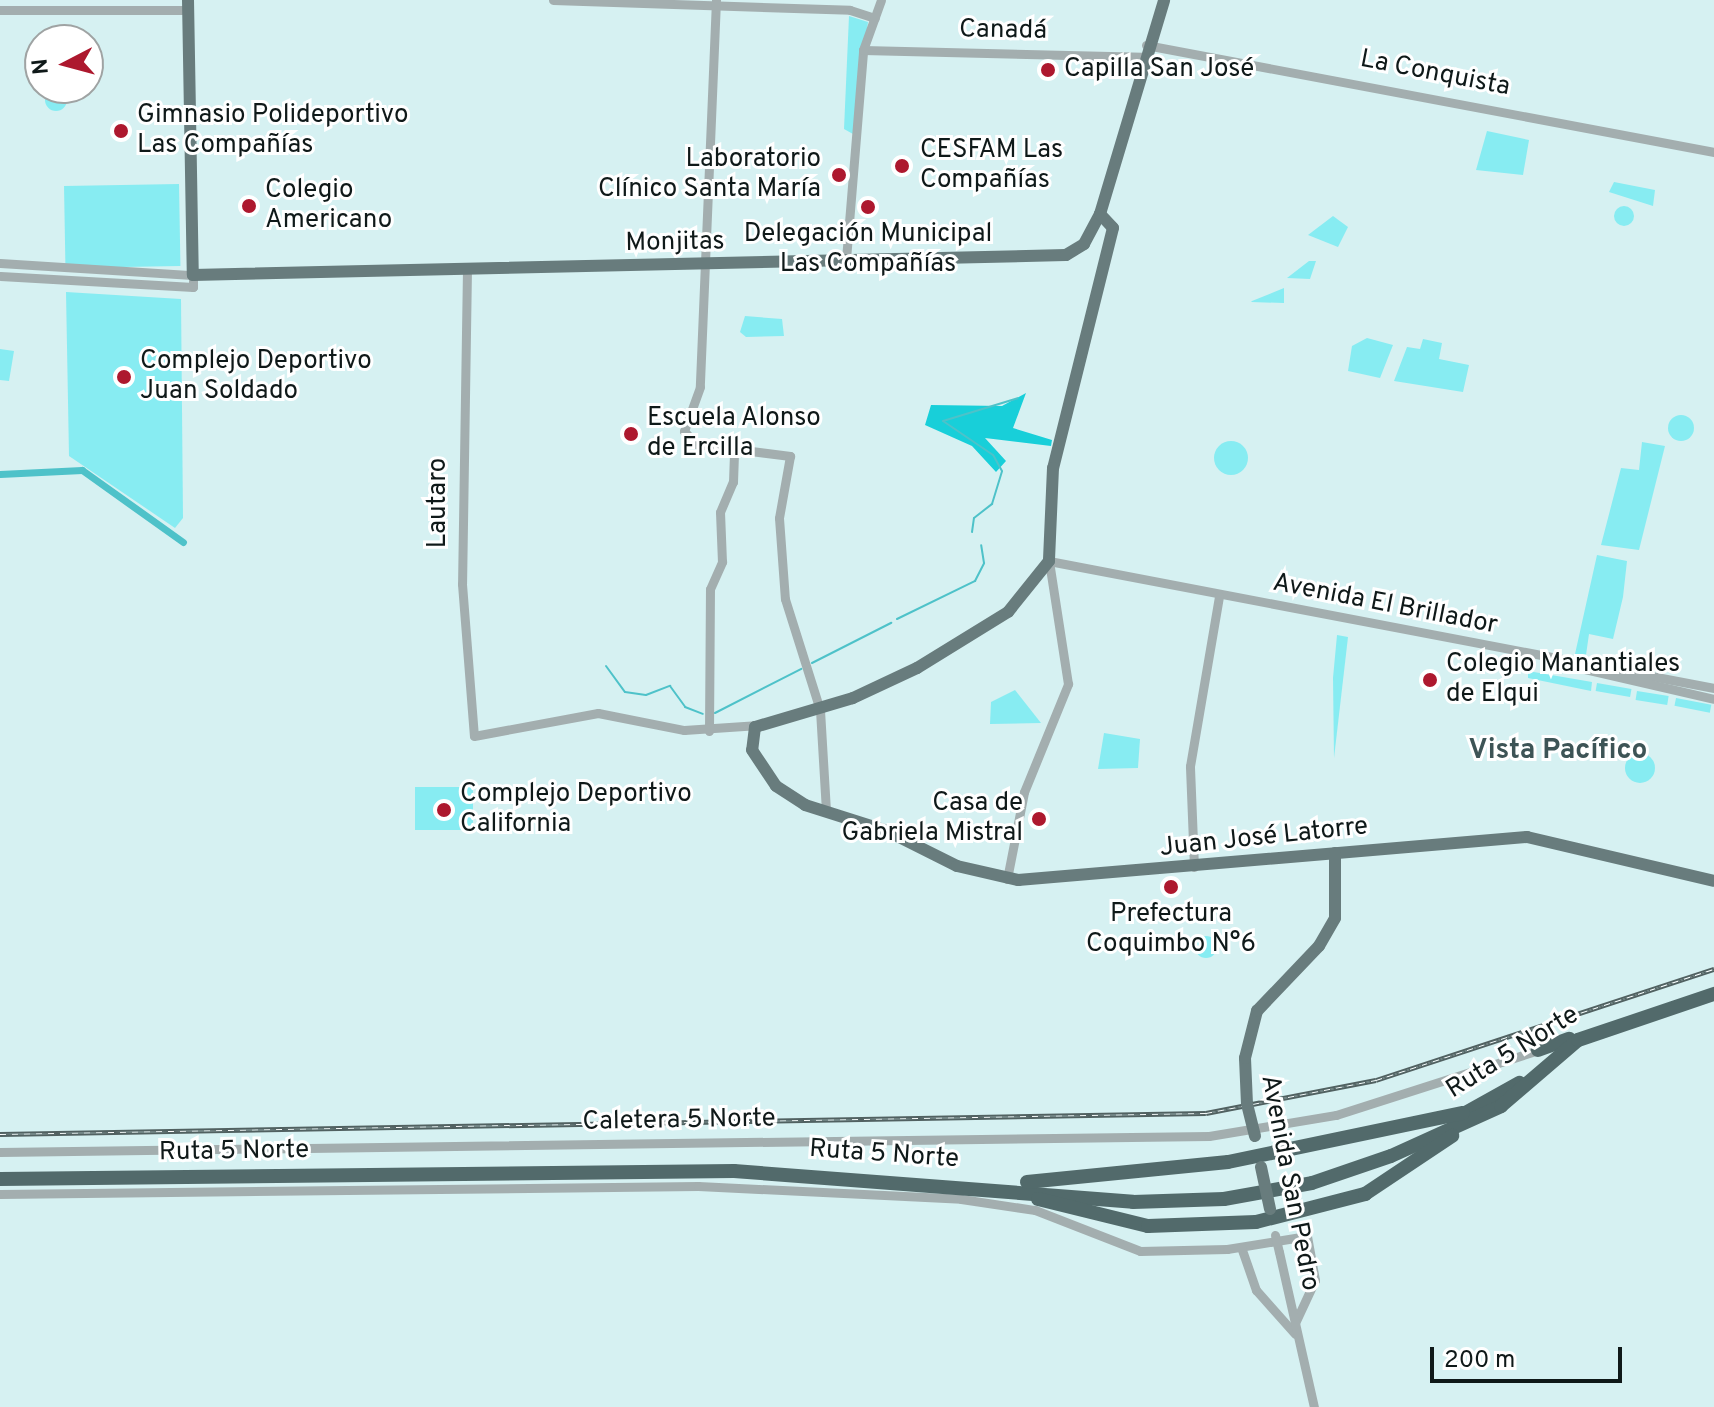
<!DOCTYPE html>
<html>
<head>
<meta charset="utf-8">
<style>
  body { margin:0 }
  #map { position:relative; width:1714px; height:1407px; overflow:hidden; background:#d6f1f2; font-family:Overpass,sans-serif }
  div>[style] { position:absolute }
  .green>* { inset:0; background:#87ecf2; transform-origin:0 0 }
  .round { border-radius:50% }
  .forest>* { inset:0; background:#18cfd9 }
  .stream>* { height:2px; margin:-1px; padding:0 1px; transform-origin:1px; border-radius:1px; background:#4ec2c9 }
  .canal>* { height:7px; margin:-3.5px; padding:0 3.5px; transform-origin:3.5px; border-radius:3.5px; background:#4ec2c9 }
  .minor>* { height:9px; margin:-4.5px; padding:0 4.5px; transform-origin:4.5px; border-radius:4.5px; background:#a3aeaf }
  .major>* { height:12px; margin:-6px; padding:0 6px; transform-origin:6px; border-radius:6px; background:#687c7d }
  .highway>* { height:14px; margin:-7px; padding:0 7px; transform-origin:7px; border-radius:7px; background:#526a6b }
  .rail>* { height:5px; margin-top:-2.5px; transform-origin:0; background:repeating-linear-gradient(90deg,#fff 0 6px,#516161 0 12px); box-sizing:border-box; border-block:2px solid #516161 }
  .minor-bridge>* { height:9px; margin:-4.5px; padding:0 4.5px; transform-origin:4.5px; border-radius:4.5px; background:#a3aeaf }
  .major-bridge>* { height:12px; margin:-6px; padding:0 6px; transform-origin:6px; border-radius:6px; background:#687c7d }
  .dots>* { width:22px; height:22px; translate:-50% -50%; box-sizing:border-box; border:4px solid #fff; border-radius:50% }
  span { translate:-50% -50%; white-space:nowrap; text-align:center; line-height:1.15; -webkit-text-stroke:6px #fff; paint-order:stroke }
  .street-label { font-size:26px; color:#0f1919 }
  .poi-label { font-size:26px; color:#0f1919 }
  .left { translate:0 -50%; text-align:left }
  .right { translate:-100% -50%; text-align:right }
  .neighbourhood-label { font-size:28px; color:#3d5456; font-weight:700 }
  .north { position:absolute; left:24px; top:24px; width:80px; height:80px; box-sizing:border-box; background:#fff; border:2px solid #9fa3a3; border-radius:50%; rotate:264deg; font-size:22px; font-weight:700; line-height:32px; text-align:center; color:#0f1919 }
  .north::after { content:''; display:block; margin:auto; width:28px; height:36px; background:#ad182e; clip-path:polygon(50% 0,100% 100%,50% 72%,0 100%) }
  .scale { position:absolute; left:1430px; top:1347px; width:192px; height:36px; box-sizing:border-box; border:4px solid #0f1919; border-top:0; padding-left:10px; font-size:24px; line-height:28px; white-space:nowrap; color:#0f1919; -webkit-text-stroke:6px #fff; paint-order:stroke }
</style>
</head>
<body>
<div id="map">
  <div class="green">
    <i style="clip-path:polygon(849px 16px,868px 22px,853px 134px,844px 129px)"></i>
    <i class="round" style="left:45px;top:89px;width:22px;height:22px"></i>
    <i style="clip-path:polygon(1487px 131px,1529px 140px,1523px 175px,1476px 170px)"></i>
    <i style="clip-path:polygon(1614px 182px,1655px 190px,1653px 206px,1609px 192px)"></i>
    <i style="left:179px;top:184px;width:82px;height:115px;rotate:89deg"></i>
    <i class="round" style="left:1614px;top:206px;width:20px;height:20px"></i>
    <i style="clip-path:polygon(1333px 216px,1348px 227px,1338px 247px,1308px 235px)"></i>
    <i style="clip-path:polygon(1309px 261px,1316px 261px,1310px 279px,1287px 278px)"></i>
    <i style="clip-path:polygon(1284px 288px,1284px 303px,1251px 302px,1252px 301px)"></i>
    <i style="clip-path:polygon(66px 292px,181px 299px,183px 518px,175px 528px,69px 456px)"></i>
    <i style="clip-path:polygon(745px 316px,782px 319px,784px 336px,746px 337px,740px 332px)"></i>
    <i style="clip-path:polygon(1367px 338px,1393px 345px,1380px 378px,1348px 371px,1352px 346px)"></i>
    <i style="clip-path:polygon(1423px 339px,1442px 343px,1439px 359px,1469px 365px,1463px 392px,1394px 381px,1407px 347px,1420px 349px)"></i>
    <i style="clip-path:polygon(0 349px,14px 351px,9px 381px,0 380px)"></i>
    <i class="round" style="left:1668px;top:415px;width:26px;height:26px"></i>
    <i class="round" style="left:1214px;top:441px;width:34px;height:34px"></i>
    <i style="clip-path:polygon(1642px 442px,1665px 446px,1639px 550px,1601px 545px,1621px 468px,1639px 470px)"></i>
    <i style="clip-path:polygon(1597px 555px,1627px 561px,1623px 597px,1613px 639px,1589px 634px,1586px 655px,1575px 654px)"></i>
    <i style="clip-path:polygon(1337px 635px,1348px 637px,1334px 758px,1333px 678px)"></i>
    <i style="clip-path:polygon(1528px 671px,1592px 682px,1591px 691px,1528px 678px)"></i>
    <i style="left:1597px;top:683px;width:35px;height:8px;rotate:10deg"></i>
    <i style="clip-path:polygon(1015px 690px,1041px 723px,990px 724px,991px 702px)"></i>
    <i style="left:1637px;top:691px;width:32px;height:9px;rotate:9deg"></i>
    <i style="left:1676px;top:698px;width:36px;height:8px;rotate:11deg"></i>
    <i style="clip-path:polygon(1104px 733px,1140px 739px,1138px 768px,1098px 769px)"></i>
    <i class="round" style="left:1625px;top:753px;width:30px;height:30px"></i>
    <i style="left:473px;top:787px;width:43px;height:58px;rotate:90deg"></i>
    <i class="round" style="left:1195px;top:936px;width:22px;height:22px"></i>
  </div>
  <div class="forest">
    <i style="clip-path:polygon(1026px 393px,1013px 428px,1052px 440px,1051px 446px,985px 438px,1006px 461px,996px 472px,972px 446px,925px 425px,931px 405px,1002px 406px)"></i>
  </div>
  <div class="stream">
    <i style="left:972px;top:532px;width:14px;rotate:-82deg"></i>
    <i style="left:974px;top:518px;width:23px;rotate:-38deg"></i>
    <i style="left:992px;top:504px;width:34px;rotate:-73deg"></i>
    <i style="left:1002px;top:471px;width:18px;rotate:-119deg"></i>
    <i style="left:993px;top:455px;width:60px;rotate:-145.8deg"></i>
    <i style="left:943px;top:421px;width:78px;rotate:-17deg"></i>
    <i style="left:897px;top:619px;width:87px;rotate:-26deg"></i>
    <i style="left:975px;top:581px;width:20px;rotate:-63deg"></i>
    <i style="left:984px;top:563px;width:18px;rotate:-99deg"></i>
    <i style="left:812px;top:663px;width:89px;rotate:-26.9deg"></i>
    <i style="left:606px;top:666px;width:32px;rotate:54deg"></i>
    <i style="left:625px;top:692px;width:21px;rotate:8deg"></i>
    <i style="left:646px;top:695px;width:26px;rotate:-21deg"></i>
    <i style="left:670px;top:686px;width:26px;rotate:54deg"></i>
    <i style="left:685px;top:707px;width:19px;rotate:21deg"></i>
    <i style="left:715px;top:713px;width:97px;rotate:-27.1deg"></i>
  </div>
  <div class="canal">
    <i style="left:0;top:474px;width:82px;rotate:-2.8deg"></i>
    <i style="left:82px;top:470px;width:124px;rotate:35.5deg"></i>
  </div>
  <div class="minor">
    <i style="left:553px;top:0;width:297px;rotate:1.9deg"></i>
    <i style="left:850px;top:10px;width:26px;rotate:18deg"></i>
    <i style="left:716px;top:0;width:387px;rotate:92.4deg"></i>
    <i style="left:700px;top:387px;width:47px;rotate:110deg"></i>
    <i style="left:684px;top:431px;width:18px;rotate:47deg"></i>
    <i style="left:696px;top:444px;width:95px;rotate:7.3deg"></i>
    <i style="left:790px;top:456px;width:63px;rotate:100.1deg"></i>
    <i style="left:779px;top:518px;width:81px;rotate:85.8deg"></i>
    <i style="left:785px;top:599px;width:116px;rotate:72.5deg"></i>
    <i style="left:820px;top:710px;width:102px;rotate:86.6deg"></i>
    <i style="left:0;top:10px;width:188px"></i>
    <i style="left:1146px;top:45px;width:578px;rotate:10.67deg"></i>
    <i style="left:863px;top:50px;width:279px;rotate:1.4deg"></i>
    <i style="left:846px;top:259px;width:210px;rotate:-85.3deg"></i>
    <i style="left:863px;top:50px;width:53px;rotate:-70.2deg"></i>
    <i style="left:0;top:263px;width:193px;rotate:3.6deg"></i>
    <i style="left:193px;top:275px;width:12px;rotate:90deg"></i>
    <i style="left:193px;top:287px;width:193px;rotate:-176.7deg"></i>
    <i style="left:467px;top:269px;width:315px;rotate:90.9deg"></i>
    <i style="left:462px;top:584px;width:152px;rotate:85.5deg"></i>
    <i style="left:474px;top:736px;width:126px;rotate:-10.5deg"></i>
    <i style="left:598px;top:713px;width:88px;rotate:11.2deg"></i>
    <i style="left:684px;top:730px;width:75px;rotate:-3.8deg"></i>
    <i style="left:1049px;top:561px;width:677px;rotate:10.81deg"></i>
    <i style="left:1550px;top:661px;width:168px;rotate:13deg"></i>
    <i style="left:709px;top:731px;width:142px;rotate:-89.6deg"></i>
    <i style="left:710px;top:589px;width:30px;rotate:-66deg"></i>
    <i style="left:722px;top:562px;width:50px;rotate:-92.3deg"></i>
    <i style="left:720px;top:512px;width:33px;rotate:-67deg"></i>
    <i style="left:733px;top:482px;width:33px;rotate:-88deg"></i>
    <i style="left:1194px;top:867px;width:101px;rotate:-92.3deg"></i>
    <i style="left:1190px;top:766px;width:172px;rotate:-80.3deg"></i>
    <i style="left:1007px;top:879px;width:89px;rotate:-78.9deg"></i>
    <i style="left:1024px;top:792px;width:117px;rotate:-67.8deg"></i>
    <i style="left:1068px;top:684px;width:124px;rotate:-98.8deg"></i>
    <i style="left:0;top:1152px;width:1209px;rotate:-0.76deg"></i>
    <i style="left:1209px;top:1136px;width:129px;rotate:-9.4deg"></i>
    <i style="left:1336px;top:1115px;width:212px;rotate:-17.8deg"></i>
    <i style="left:0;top:1194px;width:698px;rotate:-0.66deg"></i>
    <i style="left:698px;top:1186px;width:263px;rotate:2.8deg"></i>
    <i style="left:961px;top:1199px;width:75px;rotate:8.5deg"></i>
    <i style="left:1035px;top:1210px;width:113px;rotate:21.3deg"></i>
    <i style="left:1140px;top:1251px;width:87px;rotate:-1.3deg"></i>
    <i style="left:1227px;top:1249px;width:81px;rotate:-9.2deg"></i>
    <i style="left:1307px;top:1236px;width:45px;rotate:79.7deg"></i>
    <i style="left:1315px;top:1280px;width:47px;rotate:114.9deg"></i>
    <i style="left:1241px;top:1247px;width:46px;rotate:70.8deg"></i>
    <i style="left:1256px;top:1290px;width:59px;rotate:48.4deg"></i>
    <i style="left:1279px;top:1252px;width:159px;rotate:77.3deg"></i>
  </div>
  <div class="major">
    <i style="left:188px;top:0;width:275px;rotate:89deg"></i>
    <i style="left:193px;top:275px;width:873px;rotate:-1.31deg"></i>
    <i style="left:1066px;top:255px;width:21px;rotate:-31deg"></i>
    <i style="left:1084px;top:244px;width:34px;rotate:-62deg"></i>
    <i style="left:1100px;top:214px;width:223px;rotate:-73.3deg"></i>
    <i style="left:1100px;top:214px;width:19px;rotate:47deg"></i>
    <i style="left:1113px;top:228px;width:247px;rotate:104deg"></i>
    <i style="left:1053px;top:468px;width:93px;rotate:92.5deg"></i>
    <i style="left:1049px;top:561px;width:65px;rotate:128.8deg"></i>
    <i style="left:1008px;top:612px;width:107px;rotate:148.4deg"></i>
    <i style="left:917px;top:668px;width:71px;rotate:154.9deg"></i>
    <i style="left:853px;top:698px;width:102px;rotate:163.5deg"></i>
    <i style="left:755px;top:727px;width:23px;rotate:97deg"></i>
    <i style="left:752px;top:750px;width:43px;rotate:56.3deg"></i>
    <i style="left:776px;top:786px;width:35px;rotate:33deg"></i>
    <i style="left:805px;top:805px;width:86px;rotate:17.6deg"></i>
    <i style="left:887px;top:831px;width:78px;rotate:26.6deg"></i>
    <i style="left:957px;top:866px;width:63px;rotate:12.9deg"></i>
    <i style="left:1018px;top:880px;width:511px;rotate:-4.83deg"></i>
    <i style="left:1527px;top:837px;width:192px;rotate:13.2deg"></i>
    <i style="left:1247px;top:1104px;width:46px;rotate:-92.5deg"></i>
    <i style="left:1245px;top:1058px;width:49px;rotate:-75.7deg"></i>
    <i style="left:1257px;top:1011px;width:90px;rotate:-46.4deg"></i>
    <i style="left:1319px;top:946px;width:32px;rotate:-60deg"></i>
    <i style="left:1335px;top:918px;width:65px;rotate:-90deg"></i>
  </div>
  <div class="highway">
    <i style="left:1538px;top:1050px;width:33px;rotate:-20deg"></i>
    <i style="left:1467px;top:1112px;width:60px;rotate:-29.1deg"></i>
    <i style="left:0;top:1179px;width:734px;rotate:-0.62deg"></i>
    <i style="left:734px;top:1171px;width:400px;rotate:4.4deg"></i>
    <i style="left:1133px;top:1202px;width:91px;rotate:-1.9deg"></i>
    <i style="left:1224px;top:1199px;width:89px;rotate:-10.3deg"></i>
    <i style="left:1312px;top:1183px;width:83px;rotate:-18.9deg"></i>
    <i style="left:1391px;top:1156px;width:121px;rotate:-24.4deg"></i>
    <i style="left:1501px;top:1106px;width:101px;rotate:-40.6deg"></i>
    <i style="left:1578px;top:1040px;width:144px;rotate:-18.7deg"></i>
    <i style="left:1027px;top:1182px;width:202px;rotate:-5.7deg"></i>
    <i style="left:1228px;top:1162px;width:240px;rotate:-11.8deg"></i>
    <i style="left:1038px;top:1199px;width:113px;rotate:13.8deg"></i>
    <i style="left:1148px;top:1226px;width:108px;rotate:-2.1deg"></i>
    <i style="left:1256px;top:1222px;width:113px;rotate:-14.4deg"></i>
    <i style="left:1365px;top:1194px;width:105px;rotate:-33.7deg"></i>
  </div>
  <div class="rail">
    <i style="left:0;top:1134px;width:1206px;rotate:-1deg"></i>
    <i style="left:1206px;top:1113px;width:173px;rotate:-11deg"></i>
    <i style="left:1376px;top:1080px;width:356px;rotate:-18.2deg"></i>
  </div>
  <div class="minor-bridge">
    <i style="left:1275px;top:1235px;width:17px;rotate:77deg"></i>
  </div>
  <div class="major-bridge">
    <i style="left:1247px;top:1104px;width:33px;rotate:76deg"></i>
    <i style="left:1261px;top:1167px;width:43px;rotate:77.9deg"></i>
  </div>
  <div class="dots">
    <i style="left:1048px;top:70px;background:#ad182e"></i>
    <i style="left:121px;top:131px;background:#ad182e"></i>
    <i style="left:902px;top:166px;background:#ad182e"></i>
    <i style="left:839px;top:175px;background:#ad182e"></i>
    <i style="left:249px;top:206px;background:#ad182e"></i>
    <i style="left:868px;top:207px;background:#ad182e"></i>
    <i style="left:124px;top:377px;background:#ad182e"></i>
    <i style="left:631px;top:434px;background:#ad182e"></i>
    <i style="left:1430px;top:680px;background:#ad182e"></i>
    <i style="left:444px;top:810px;background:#ad182e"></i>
    <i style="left:1039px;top:819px;background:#ad182e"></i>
    <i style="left:1171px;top:887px;background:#ad182e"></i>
  </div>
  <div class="street-label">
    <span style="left:1003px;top:31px;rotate:1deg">Canadá</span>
    <span style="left:1435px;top:74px;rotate:11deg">La Conquista</span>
    <span style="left:675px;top:243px;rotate:-1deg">Monjitas</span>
    <span style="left:439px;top:503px;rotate:-90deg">Lautaro</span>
    <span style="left:1385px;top:605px;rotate:11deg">Avenida El Brillador</span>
    <span style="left:1264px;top:838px;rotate:-6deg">Juan José Latorre</span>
    <span style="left:1513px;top:1053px;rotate:-32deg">Ruta 5 Norte</span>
    <span style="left:679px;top:1121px;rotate:-1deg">Caletera 5 Norte</span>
    <span style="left:234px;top:1152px;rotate:-1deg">Ruta 5 Norte</span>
    <span style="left:884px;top:1155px;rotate:4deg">Ruta 5 Norte</span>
    <span style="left:1289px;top:1183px;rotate:79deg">Avenida San Pedro</span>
  </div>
  <div class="poi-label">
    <span class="left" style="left:1064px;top:70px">Capilla San José</span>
    <span class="left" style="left:137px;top:131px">Gimnasio Polideportivo<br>Las Compañías</span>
    <span class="left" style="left:920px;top:166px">CESFAM Las<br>Compañías</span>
    <span class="right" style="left:821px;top:175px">Laboratorio<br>Clínico Santa María</span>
    <span class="left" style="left:265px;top:206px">Colegio<br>Americano</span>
    <span style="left:868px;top:250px">Delegación Municipal<br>Las Compañías</span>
    <span class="left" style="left:140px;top:377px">Complejo Deportivo<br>Juan Soldado</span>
    <span class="left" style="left:647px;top:434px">Escuela Alonso<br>de Ercilla</span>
    <span class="left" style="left:1446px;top:680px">Colegio Manantiales<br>de Elqui</span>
    <span class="left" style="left:460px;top:810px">Complejo Deportivo<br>California</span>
    <span class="right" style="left:1023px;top:819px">Casa de<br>Gabriela Mistral</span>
    <span style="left:1171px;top:930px">Prefectura<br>Coquimbo N°6</span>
  </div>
  <div class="neighbourhood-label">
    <span style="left:1558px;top:751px">Vista Pacífico</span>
  </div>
  <div class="north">N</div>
  <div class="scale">200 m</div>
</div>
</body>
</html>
